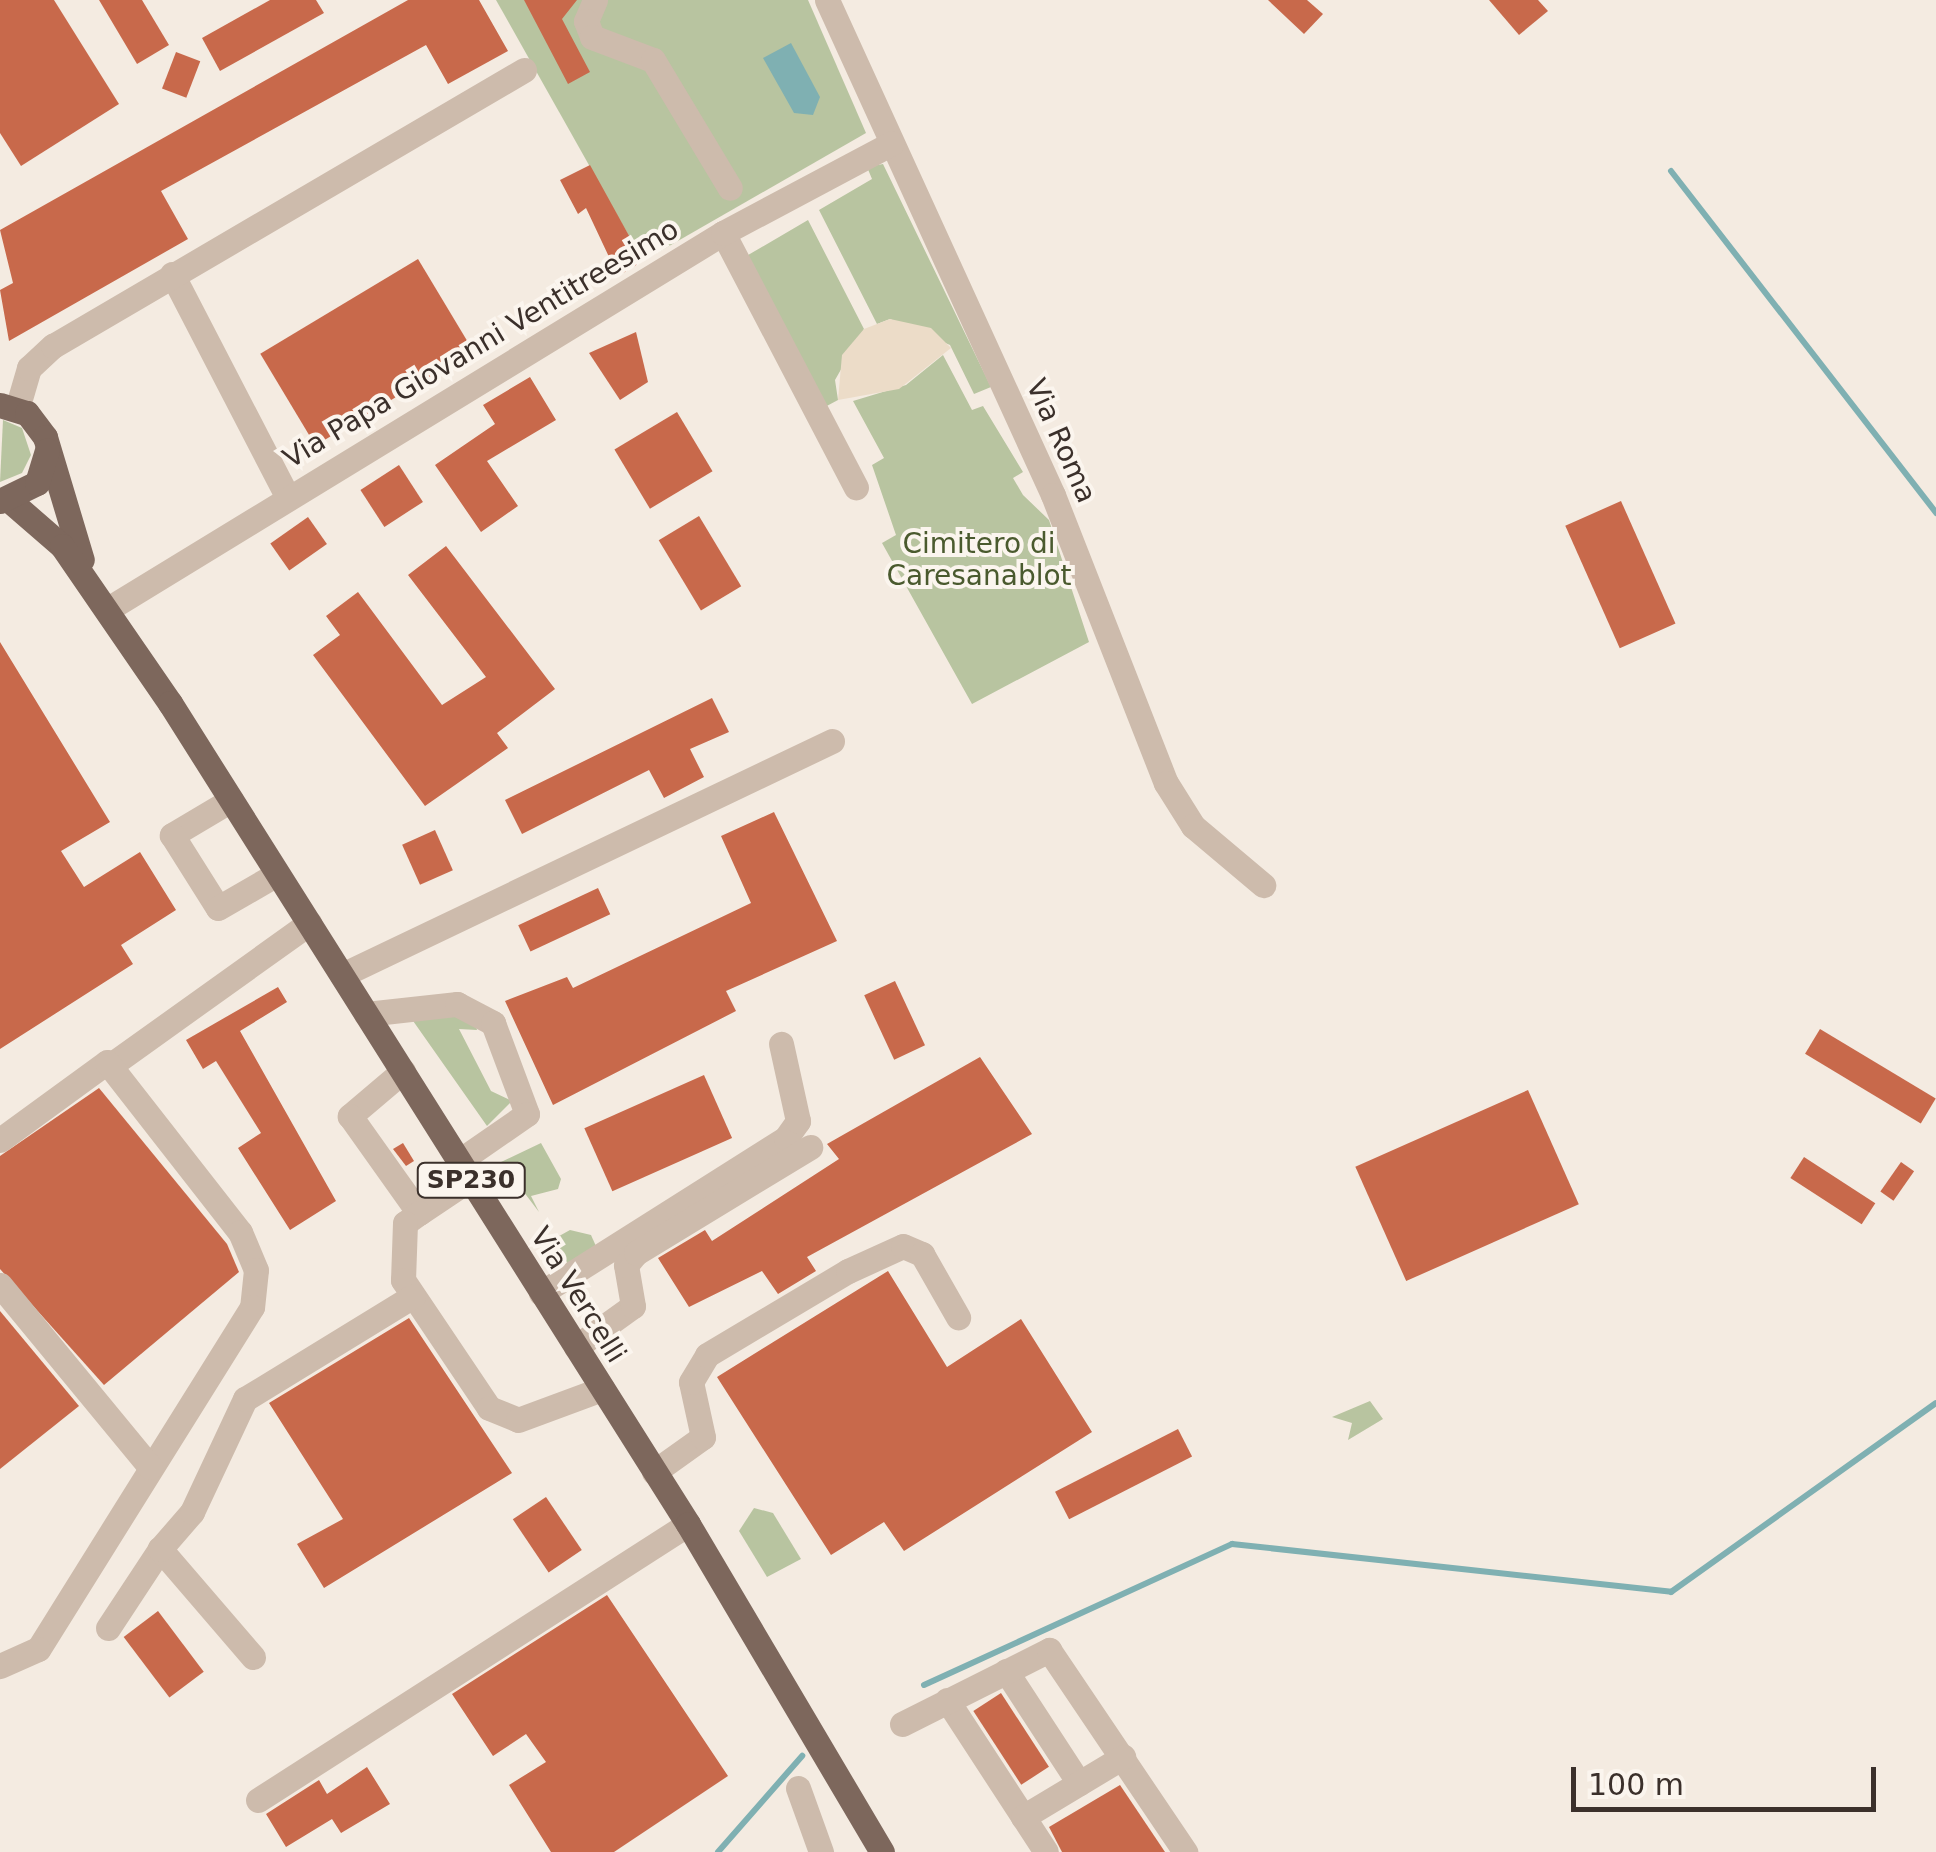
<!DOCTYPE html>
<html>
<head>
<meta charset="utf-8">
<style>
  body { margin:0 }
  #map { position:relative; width:1936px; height:1852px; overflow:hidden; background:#f4ebe1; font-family:"DejaVu Sans",sans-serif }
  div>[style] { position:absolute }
  .green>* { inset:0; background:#b8c4a0 }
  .plaza>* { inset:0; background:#ecdcc8 }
  .water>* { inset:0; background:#7fb0b2 }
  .stream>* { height:6px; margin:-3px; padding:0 3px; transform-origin:3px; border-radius:3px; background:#7fb0b2 }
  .building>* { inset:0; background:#c8694b; transform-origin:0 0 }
  .minor>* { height:25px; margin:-12.5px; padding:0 12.5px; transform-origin:12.5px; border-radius:12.5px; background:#cdbbac }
  .major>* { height:25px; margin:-12.5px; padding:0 12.5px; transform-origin:12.5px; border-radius:12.5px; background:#7d675c }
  span { translate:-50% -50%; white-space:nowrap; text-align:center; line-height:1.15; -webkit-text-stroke:8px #fbf5ee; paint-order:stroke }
  .shield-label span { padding:2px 8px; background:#fbf5ee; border:2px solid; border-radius:8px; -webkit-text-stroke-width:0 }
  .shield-label { font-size:25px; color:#3b302b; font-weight:700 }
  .street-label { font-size:28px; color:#3b302b }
  .park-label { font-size:28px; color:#4a5a2e }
  .scale { position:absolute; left:1571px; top:1767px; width:305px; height:45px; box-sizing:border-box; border:5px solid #3b302b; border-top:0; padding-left:12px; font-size:30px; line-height:35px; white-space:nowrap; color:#3b302b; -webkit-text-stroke:8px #fbf5ee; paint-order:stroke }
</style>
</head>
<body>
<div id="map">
  <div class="green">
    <i style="clip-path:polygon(496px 0,808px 0,866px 133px,643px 261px)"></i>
    <i style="clip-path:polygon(883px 164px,991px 387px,974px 394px,950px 345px,890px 319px,877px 324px,819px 210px,872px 179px,867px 167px)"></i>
    <i style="clip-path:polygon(808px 220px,864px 329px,835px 380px,838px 400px,823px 408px,743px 258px)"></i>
    <i style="clip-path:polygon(943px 355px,972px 410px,983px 406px,1023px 472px,1013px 478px,1023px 495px,1049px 520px,1089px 642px,972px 704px,882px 543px,896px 535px,872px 465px,884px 458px,853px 401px,906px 385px)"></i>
    <i style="clip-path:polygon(3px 420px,22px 428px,31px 455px,22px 473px,0 482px)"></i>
    <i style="clip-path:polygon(473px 1016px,477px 1030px,459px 1029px,491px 1091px,512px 1101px,487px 1126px,411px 1018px)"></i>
    <i style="clip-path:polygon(541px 1143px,561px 1179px,558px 1189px,531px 1196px,539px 1212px,501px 1162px)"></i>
    <i style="clip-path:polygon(570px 1230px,591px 1235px,599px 1253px,572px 1270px,552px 1240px)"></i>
    <i style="clip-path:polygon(1370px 1401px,1383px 1419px,1348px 1440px,1352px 1423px,1332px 1417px)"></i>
    <i style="clip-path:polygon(754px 1508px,773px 1513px,801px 1559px,767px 1577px,739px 1531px)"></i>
  </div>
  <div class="plaza">
    <i style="clip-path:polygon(890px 319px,931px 328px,951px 348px,899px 389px,838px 400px,842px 355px,864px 329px)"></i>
  </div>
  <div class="water">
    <i style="clip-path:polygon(791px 43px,820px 97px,813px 115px,794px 113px,763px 58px)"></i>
  </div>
  <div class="stream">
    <i style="left:1671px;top:171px;width:433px;rotate:52.2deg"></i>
    <i style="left:924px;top:1685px;width:339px;rotate:-24.6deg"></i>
    <i style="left:1232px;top:1544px;width:442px;rotate:6.2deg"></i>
    <i style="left:1671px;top:1592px;width:325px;rotate:-35.5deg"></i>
    <i style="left:718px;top:1852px;width:128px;rotate:-48.8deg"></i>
  </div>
  <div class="building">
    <i style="clip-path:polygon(0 0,54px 0,119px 104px,21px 166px,0 133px)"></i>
    <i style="clip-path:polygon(99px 0,142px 0,169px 45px,137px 64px)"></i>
    <i style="clip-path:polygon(270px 0,316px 0,324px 13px,220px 71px,202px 38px)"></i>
    <i style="clip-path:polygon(408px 0,479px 0,508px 51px,448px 84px,426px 45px,161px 191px,188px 239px,9px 341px,0 290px,13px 283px,0 230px)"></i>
    <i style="clip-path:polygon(524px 0,577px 0,562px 19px,590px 72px,568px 84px)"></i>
    <i style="clip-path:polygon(1268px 0,1307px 0,1323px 14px,1304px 34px)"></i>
    <i style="clip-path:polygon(1489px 0,1538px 0,1548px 11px,1519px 35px)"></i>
    <i style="left:176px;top:52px;width:26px;height:39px;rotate:21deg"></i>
    <i style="clip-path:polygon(590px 165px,643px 261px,618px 276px,586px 208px,578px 214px,560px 180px)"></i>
    <i style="left:418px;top:259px;width:107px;height:184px;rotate:59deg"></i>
    <i style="clip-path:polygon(636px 332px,648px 382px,620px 400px,589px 353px)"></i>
    <i style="clip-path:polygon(530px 377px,556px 420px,487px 461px,518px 506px,481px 532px,435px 465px,495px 424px,483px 405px)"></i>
    <i style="left:677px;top:412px;width:69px;height:73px;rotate:59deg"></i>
    <i style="left:399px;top:465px;width:44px;height:46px;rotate:57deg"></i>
    <i style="left:1621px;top:501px;width:134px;height:61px;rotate:66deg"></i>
    <i style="left:699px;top:516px;width:82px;height:47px;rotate:59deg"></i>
    <i style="left:308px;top:517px;width:33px;height:46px;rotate:55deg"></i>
    <i style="clip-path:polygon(446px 546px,555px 689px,497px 733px,508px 748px,425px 806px,313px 655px,340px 635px,326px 616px,358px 592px,442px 705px,486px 677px,408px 575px)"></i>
    <i style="clip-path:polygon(0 642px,110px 822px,61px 851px,84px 887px,140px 852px,176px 910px,121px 945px,133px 964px,0 1049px)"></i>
    <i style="clip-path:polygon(712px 698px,729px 732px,690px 749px,704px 777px,664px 798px,649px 770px,522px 834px,505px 800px)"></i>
    <i style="clip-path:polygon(774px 812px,837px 941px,726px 991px,736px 1011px,553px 1105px,505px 1001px,567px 977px,573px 988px,751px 903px,721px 836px)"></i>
    <i style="left:435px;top:830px;width:44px;height:36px;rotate:66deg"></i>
    <i style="left:598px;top:888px;width:29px;height:88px;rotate:65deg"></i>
    <i style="left:895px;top:981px;width:71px;height:34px;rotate:65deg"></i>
    <i style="clip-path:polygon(278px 987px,287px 1002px,240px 1031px,336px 1201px,290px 1230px,238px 1148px,261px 1133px,216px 1061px,203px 1069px,186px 1040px)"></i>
    <i style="left:1820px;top:1029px;width:135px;height:29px;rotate:31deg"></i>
    <i style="clip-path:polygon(980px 1057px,1032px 1134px,807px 1257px,816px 1271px,778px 1294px,762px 1271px,689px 1307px,658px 1258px,705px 1230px,712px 1241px,839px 1159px,827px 1144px)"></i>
    <i style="left:704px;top:1075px;width:69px;height:131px;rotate:66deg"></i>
    <i style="clip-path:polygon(99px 1088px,227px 1244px,239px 1272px,104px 1385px,0 1269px,0 1156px)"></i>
    <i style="left:1528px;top:1090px;width:125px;height:189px;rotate:66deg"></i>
    <i style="clip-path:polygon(403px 1143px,414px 1161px,406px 1166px,393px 1149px)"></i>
    <i style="left:1804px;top:1157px;width:85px;height:25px;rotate:33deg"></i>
    <i style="left:1901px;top:1162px;width:16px;height:36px;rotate:35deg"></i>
    <i style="clip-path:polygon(888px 1271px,947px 1367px,1021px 1319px,1092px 1432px,904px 1551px,884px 1522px,831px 1555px,717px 1377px)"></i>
    <i style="clip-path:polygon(0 1311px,79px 1406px,0 1469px)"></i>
    <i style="clip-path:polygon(409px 1318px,512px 1473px,324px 1588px,297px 1544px,343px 1519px,269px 1403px)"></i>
    <i style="left:1178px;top:1429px;width:31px;height:138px;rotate:63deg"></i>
    <i style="left:546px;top:1497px;width:64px;height:40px;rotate:56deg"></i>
    <i style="clip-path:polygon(607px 1595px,728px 1776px,614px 1852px,551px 1852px,509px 1785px,546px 1762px,526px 1734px,493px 1756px,452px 1694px)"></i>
    <i style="left:158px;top:1611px;width:76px;height:43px;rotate:53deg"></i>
    <i style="left:1001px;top:1693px;width:88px;height:33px;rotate:57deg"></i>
    <i style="clip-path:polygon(367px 1767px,390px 1804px,341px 1833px,332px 1819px,286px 1847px,266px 1814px,319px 1780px,327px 1794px)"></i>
    <i style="clip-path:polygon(1120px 1785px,1165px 1852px,1062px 1852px,1049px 1827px)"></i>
  </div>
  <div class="minor">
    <i style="left:595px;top:0;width:23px;rotate:113deg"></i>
    <i style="left:586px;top:21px;width:17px;rotate:69deg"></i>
    <i style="left:592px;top:37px;width:65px;rotate:20.7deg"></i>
    <i style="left:653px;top:60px;width:149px;rotate:59deg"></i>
    <i style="left:827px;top:0;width:544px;rotate:65.46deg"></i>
    <i style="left:1053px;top:495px;width:309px;rotate:68.6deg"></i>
    <i style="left:1166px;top:783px;width:51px;rotate:57.9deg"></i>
    <i style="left:1193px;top:826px;width:92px;rotate:40.1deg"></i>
    <i style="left:723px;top:233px;width:287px;rotate:62.4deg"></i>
    <i style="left:172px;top:274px;width:250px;rotate:62.6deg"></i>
    <i style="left:17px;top:409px;width:43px;rotate:-73.7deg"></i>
    <i style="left:29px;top:368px;width:33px;rotate:-43deg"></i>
    <i style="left:53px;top:346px;width:546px;rotate:-30.37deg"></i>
    <i style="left:108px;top:609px;width:721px;rotate:-31.44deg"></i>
    <i style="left:723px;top:233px;width:191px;rotate:-28deg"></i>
    <i style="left:231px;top:800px;width:69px;rotate:149.3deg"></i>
    <i style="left:172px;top:835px;width:86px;rotate:57.8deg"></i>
    <i style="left:218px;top:908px;width:68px;rotate:-30deg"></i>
    <i style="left:342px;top:975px;width:543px;rotate:-25.53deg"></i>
    <i style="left:366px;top:1014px;width:92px;rotate:-6.3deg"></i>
    <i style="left:457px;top:1004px;width:41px;rotate:27.8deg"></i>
    <i style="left:493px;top:1023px;width:97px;rotate:69.5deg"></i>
    <i style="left:527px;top:1114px;width:83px;rotate:145.3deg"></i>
    <i style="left:111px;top:1065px;width:244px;rotate:-35.6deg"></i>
    <i style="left:403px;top:1071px;width:70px;rotate:139.7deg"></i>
    <i style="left:350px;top:1116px;width:119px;rotate:54.6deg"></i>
    <i style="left:419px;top:1213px;width:61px;rotate:-33.7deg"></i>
    <i style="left:0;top:1140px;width:132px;rotate:-36.1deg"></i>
    <i style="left:107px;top:1062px;width:216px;rotate:52deg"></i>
    <i style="left:240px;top:1232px;width:41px;rotate:67.2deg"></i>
    <i style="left:256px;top:1270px;width:37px;rotate:96deg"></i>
    <i style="left:252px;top:1307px;width:403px;rotate:122deg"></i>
    <i style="left:38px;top:1649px;width:42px;rotate:155.9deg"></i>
    <i style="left:419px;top:1213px;width:17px;rotate:144deg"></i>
    <i style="left:405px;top:1223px;width:57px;rotate:92deg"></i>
    <i style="left:403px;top:1280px;width:154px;rotate:56.1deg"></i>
    <i style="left:489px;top:1408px;width:31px;rotate:22deg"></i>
    <i style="left:518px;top:1420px;width:90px;rotate:-20.3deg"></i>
    <i style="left:0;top:1285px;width:236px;rotate:50.5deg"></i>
    <i style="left:541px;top:1293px;width:290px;rotate:-32.3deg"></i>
    <i style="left:786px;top:1138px;width:21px;rotate:-55deg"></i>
    <i style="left:798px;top:1121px;width:79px;rotate:-102.4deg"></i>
    <i style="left:576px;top:1347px;width:70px;rotate:-35.7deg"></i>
    <i style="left:633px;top:1306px;width:42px;rotate:-99.7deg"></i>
    <i style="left:626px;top:1265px;width:16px;rotate:-50deg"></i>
    <i style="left:636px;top:1253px;width:204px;rotate:-31.3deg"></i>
    <i style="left:654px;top:1472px;width:60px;rotate:-35.5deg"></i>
    <i style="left:703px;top:1437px;width:56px;rotate:-102.3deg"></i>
    <i style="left:691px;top:1382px;width:31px;rotate:-59deg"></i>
    <i style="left:707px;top:1355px;width:164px;rotate:-30.8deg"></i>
    <i style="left:848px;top:1271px;width:60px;rotate:-24.4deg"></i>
    <i style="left:903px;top:1246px;width:21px;rotate:23deg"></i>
    <i style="left:922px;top:1254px;width:73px;rotate:60.3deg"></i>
    <i style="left:108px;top:1628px;width:95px;rotate:-56.6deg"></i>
    <i style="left:253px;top:1657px;width:143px;rotate:-130.7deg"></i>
    <i style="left:160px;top:1549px;width:49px;rotate:-49.1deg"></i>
    <i style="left:192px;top:1512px;width:125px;rotate:-64.9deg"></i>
    <i style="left:245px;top:1399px;width:197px;rotate:-31.5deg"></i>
    <i style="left:1006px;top:1671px;width:134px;rotate:56.9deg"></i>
    <i style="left:947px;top:1700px;width:181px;rotate:56.9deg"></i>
    <i style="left:902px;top:1724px;width:165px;rotate:-26.7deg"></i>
    <i style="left:1049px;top:1650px;width:244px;rotate:56deg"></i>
    <i style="left:798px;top:1788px;width:68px;rotate:70.2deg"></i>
    <i style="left:258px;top:1800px;width:511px;rotate:-32.69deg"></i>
    <i style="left:1023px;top:1817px;width:117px;rotate:-31deg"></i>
  </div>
  <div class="major">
    <i style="left:0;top:405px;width:28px;rotate:17deg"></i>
    <i style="left:27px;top:413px;width:30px;rotate:53deg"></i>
    <i style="left:45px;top:437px;width:128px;rotate:73.3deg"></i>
    <i style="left:9px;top:500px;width:70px;rotate:41deg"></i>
    <i style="left:62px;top:546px;width:191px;rotate:55.5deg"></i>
    <i style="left:170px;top:703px;width:971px;rotate:57.75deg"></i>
    <i style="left:688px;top:1524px;width:381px;rotate:59.4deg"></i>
    <i style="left:0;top:501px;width:41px;rotate:-25.9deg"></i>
    <i style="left:37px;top:483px;width:34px;rotate:-73deg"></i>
  </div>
  <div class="shield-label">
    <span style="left:471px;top:1180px">SP230</span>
  </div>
  <div class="street-label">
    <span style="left:481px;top:344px;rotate:-31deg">Via Papa Giovanni Ventitreesimo</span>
    <span style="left:1061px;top:441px;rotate:66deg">Via Roma</span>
    <span style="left:578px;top:1295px;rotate:58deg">Via Vercelli</span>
  </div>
  <div class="park-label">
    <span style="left:979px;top:560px">Cimitero di<br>Caresanablot</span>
  </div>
  <div class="scale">100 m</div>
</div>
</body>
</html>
